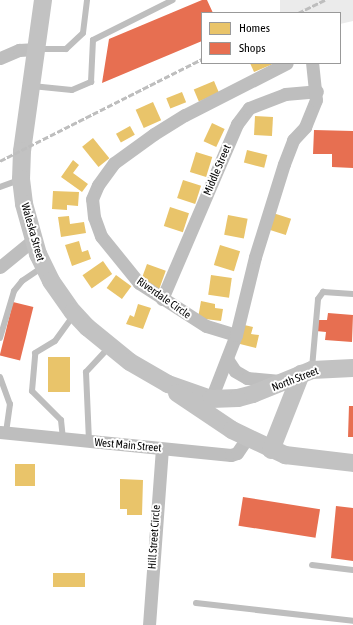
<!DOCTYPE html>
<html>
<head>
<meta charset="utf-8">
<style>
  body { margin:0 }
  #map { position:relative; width:353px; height:625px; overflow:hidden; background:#fff; font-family:"Asap Condensed",sans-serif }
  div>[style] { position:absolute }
  .green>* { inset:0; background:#ebebeb }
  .homes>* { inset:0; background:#e9c46a; transform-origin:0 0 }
  .shops>* { inset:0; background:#e76f51; transform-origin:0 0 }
  .lane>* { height:6px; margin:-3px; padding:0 3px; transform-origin:3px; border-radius:3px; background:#bebebe }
  .street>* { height:13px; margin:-6.5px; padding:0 6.5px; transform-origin:6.5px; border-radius:6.5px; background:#bebebe }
  .secondary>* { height:18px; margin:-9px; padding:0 9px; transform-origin:9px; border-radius:9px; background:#c2c2c2 }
  .rail>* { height:3px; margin-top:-1.5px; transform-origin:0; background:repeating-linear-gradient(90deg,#bebebe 0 6px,transparent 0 8px) }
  span { translate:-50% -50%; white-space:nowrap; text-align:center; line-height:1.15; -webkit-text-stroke:4px #fff; paint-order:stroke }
  .street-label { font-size:11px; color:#000 }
  .legend { position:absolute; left:201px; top:12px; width:140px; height:52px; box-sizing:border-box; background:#fff; border:1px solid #999; margin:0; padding:5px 7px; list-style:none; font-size:12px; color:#000 }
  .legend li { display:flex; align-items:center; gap:8px; height:20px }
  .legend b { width:20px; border:1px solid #999 }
</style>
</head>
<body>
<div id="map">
  <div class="green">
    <i style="clip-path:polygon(280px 0,353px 0,353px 21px,340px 24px,340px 13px,280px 13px)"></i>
  </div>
  <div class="homes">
    <i style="clip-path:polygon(250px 63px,273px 63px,273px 64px,254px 72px)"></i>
    <i style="left:214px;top:81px;width:13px;height:22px;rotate:67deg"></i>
    <i style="left:182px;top:92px;width:11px;height:17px;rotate:68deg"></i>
    <i style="left:153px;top:102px;width:20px;height:19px;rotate:66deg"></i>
    <i style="left:255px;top:116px;width:18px;height:19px;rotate:3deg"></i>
    <i style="left:212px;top:123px;width:14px;height:20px;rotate:25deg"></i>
    <i style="left:130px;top:126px;width:10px;height:16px;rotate:61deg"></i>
    <i style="left:93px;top:138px;width:26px;height:14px;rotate:51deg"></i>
    <i style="left:247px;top:150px;width:21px;height:13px;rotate:14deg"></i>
    <i style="left:196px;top:152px;width:17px;height:21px;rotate:17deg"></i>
    <i style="clip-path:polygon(73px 160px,79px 165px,73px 173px,88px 184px,82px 192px,61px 177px)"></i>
    <i style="left:183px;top:180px;width:19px;height:19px;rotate:18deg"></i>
    <i style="clip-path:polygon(53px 191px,79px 192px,78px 206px,67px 205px,67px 210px,52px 209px)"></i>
    <i style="left:170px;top:207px;width:20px;height:20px;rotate:18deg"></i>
    <i style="left:273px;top:213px;width:19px;height:17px;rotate:18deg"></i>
    <i style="left:228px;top:215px;width:20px;height:20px;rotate:11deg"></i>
    <i style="clip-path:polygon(69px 216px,70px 224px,84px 222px,86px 233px,61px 237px,58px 217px)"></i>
    <i style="clip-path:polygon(79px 241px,82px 252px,88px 250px,91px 259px,72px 266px,65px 245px)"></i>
    <i style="left:220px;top:245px;width:21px;height:21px;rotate:17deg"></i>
    <i style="left:103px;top:261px;width:16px;height:25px;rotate:55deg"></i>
    <i style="left:147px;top:264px;width:20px;height:20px;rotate:20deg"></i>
    <i style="left:116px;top:275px;width:19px;height:16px;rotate:36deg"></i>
    <i style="left:211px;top:275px;width:21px;height:20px;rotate:8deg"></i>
    <i style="clip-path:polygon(201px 301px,215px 304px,215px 308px,223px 309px,221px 321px,198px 318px)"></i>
    <i style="clip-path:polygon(138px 304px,151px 308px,143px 329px,126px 324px,130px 315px,134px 317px)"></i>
    <i style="clip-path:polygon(240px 324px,253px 327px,251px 334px,259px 335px,256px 348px,236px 343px)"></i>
    <i style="left:48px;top:357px;width:22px;height:35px"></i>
    <i style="left:15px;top:464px;width:20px;height:22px"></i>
    <i style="clip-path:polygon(120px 479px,143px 480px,142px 515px,127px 515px,127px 509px,120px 509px)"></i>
    <i style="left:53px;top:573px;width:32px;height:14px"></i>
  </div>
  <div class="shops">
    <i style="clip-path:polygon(202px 0,207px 0,213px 13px,202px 13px,202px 41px,102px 83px,109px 39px)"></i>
    <i style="clip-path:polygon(314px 130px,353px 131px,353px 168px,332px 167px,332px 154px,313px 154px)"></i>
    <i style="left:13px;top:302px;width:21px;height:55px;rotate:14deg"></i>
    <i style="clip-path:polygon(328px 313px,353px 315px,352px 342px,325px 340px,326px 332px,316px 331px,317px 320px,327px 320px)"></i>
    <i style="clip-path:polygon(349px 406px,353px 406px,353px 437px,348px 437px)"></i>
    <i style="left:243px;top:497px;width:78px;height:29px;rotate:9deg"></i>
    <i style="clip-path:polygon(336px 506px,353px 508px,353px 561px,331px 558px)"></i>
  </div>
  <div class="lane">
    <i style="left:37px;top:49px;width:29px"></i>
    <i style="left:66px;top:49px;width:23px;rotate:-43deg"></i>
    <i style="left:83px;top:33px;width:33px;rotate:-83deg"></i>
    <i style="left:32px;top:86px;width:40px;rotate:5.7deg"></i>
    <i style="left:72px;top:90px;width:21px;rotate:-23deg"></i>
    <i style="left:91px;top:82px;width:42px;rotate:-87.3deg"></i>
    <i style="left:93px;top:40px;width:89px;rotate:-26.6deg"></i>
    <i style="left:0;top:187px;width:20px;rotate:-20deg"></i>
    <i style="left:0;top:338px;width:49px;rotate:-73.4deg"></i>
    <i style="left:14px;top:291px;width:13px;rotate:-51deg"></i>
    <i style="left:22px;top:281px;width:25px;rotate:-34deg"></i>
    <i style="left:312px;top:368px;width:69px;rotate:-85deg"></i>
    <i style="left:318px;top:299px;width:9px;rotate:-54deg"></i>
    <i style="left:323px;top:292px;width:30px;rotate:4deg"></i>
    <i style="left:0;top:377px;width:29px;rotate:70deg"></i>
    <i style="left:10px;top:404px;width:29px;rotate:98deg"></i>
    <i style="left:63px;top:439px;width:19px;rotate:-96deg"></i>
    <i style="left:61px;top:420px;width:41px;rotate:-135deg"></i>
    <i style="left:32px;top:391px;width:38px;rotate:-85deg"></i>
    <i style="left:35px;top:353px;width:23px;rotate:-31deg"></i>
    <i style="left:55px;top:341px;width:32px;rotate:-54deg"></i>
    <i style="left:89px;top:441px;width:69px;rotate:-92.5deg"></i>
    <i style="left:86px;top:372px;width:34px;rotate:-47deg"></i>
    <i style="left:312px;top:565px;width:41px;rotate:7deg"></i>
    <i style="left:196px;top:603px;width:158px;rotate:6.5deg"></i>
  </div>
  <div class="street">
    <i style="left:0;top:58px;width:21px;rotate:-23deg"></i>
    <i style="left:19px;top:50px;width:17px;rotate:-3deg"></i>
    <i style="left:0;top:267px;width:43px;rotate:-39.3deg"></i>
    <i style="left:162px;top:299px;width:190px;rotate:-66.8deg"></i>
    <i style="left:237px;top:124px;width:20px;rotate:-53deg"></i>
    <i style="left:249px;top:108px;width:39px;rotate:-21deg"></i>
    <i style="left:285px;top:94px;width:32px;rotate:-5deg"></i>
    <i style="left:236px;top:335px;width:31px;rotate:-163deg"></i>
    <i style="left:206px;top:326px;width:80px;rotate:-147.3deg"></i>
    <i style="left:139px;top:283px;width:60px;rotate:-129deg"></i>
    <i style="left:101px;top:236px;width:20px;rotate:-110deg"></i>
    <i style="left:94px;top:217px;width:18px;rotate:-96deg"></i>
    <i style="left:92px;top:199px;width:15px;rotate:-67deg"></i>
    <i style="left:98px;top:185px;width:27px;rotate:-54deg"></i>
    <i style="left:114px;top:163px;width:49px;rotate:-35.9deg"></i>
    <i style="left:154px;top:134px;width:36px;rotate:-32deg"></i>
    <i style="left:185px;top:115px;width:114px;rotate:-27deg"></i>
    <i style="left:227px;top:359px;width:14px;rotate:56deg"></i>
    <i style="left:235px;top:371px;width:14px;rotate:30deg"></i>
    <i style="left:247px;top:378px;width:33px;rotate:5deg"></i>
    <i style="left:211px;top:399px;width:69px;rotate:-68.7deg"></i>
    <i style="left:236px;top:335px;width:80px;rotate:-76.3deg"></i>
    <i style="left:255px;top:257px;width:97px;rotate:-72.7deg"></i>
    <i style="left:284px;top:164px;width:26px;rotate:-69deg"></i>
    <i style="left:293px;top:140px;width:18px;rotate:-47deg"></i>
    <i style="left:305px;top:127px;width:29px;rotate:-68deg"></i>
    <i style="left:316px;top:100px;width:37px;rotate:-96deg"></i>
    <i style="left:0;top:432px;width:232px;rotate:5.7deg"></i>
    <i style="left:231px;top:455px;width:6px;rotate:-18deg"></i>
    <i style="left:237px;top:453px;width:18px;rotate:-56deg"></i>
    <i style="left:149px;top:625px;width:176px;rotate:-85.8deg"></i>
  </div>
  <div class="secondary">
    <i style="left:43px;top:0;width:152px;rotate:97.9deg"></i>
    <i style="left:22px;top:151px;width:28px;rotate:92deg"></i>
    <i style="left:21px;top:179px;width:25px;rotate:83deg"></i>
    <i style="left:24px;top:204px;width:52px;rotate:74.4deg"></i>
    <i style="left:38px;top:254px;width:30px;rotate:64deg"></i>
    <i style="left:51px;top:281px;width:38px;rotate:55deg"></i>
    <i style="left:73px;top:312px;width:21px;rotate:47deg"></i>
    <i style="left:87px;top:327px;width:55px;rotate:39.1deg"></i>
    <i style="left:130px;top:362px;width:44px;rotate:30.1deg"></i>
    <i style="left:168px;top:384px;width:46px;rotate:19.2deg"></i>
    <i style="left:211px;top:399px;width:27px;rotate:-2deg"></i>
    <i style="left:238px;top:398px;width:16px;rotate:-15deg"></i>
    <i style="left:253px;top:394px;width:64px;rotate:-22.1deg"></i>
    <i style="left:312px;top:370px;width:41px;rotate:-2.8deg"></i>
    <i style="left:177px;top:393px;width:66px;rotate:33.9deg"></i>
    <i style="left:232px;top:430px;width:59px;rotate:25.3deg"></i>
    <i style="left:285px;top:455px;width:68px;rotate:6.7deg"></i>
    <i style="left:271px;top:450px;width:82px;rotate:-68.5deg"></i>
  </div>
  <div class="rail">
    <i style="left:298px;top:13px;width:30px;rotate:-26deg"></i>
    <i style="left:0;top:161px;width:226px;rotate:-26.8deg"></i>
  </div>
  <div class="street-label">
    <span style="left:217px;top:170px;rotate:-67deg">Middle Street</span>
    <span style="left:33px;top:232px;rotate:74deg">Waleska Street</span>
    <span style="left:164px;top:298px;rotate:35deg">Riverdale Circle</span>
    <span style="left:295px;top:379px;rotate:-21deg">North Street</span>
    <span style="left:128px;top:445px;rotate:5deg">West Main Street</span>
    <span style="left:154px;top:537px;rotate:-86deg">Hill Street Circle</span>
  </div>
  <ul class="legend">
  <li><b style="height:11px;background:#e9c46a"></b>Homes</li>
  <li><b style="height:11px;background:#e76f51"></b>Shops</li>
  </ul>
</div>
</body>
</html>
